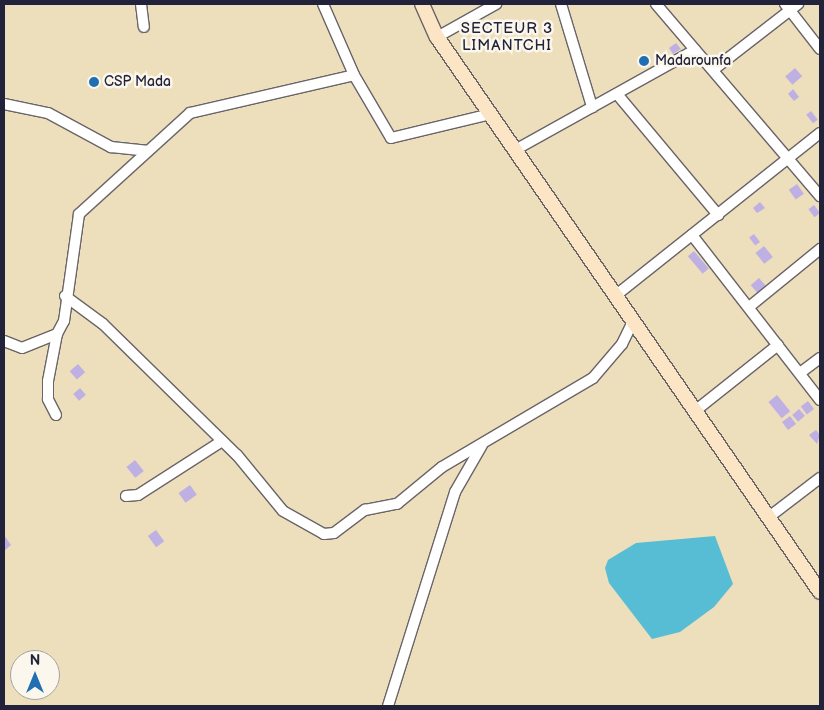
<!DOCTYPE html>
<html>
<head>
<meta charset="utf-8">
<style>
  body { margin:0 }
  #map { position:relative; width:824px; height:710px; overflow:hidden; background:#eddebc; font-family:"Balsamiq Sans",sans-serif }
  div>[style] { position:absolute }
  .water>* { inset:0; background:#56bdd4 }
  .building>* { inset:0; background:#bfb0e4; transform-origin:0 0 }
  .roads { filter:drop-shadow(1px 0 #696468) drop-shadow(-1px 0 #696468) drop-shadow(0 1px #696468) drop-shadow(0 -1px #696468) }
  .street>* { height:10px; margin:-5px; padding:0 5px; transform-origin:5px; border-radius:5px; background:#fff }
  .secondary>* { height:14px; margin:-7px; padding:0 7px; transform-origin:7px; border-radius:7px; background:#fce5c4 }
  .dots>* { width:14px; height:14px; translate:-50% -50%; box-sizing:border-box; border:2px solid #fbf7ec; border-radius:50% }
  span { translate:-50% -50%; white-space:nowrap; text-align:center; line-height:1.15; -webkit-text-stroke:5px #fbf7ec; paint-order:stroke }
  .poi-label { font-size:14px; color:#22223b }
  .left { translate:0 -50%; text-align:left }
  .neighbourhood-label { font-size:15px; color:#22223b; letter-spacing:1px }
  .frame { position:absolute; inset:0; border:5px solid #22223b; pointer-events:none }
  .north { position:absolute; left:10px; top:650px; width:50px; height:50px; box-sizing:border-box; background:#fbf7ec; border:1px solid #a4a2a5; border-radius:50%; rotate:0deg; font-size:14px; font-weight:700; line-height:20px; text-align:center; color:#22223b }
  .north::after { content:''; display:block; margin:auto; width:18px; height:22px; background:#1f6fb2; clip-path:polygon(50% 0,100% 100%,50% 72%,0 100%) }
</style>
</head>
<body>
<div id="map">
  <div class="water">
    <i style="clip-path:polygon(715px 536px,733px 584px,714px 607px,680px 632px,652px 639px,609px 583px,605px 568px,608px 560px,636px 543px)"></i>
  </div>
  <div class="building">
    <i style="clip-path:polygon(676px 43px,681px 49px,673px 54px,669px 48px)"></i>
    <i style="left:795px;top:68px;width:11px;height:13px;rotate:49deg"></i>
    <i style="clip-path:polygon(793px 89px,799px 97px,794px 101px,788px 94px)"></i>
    <i style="left:811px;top:111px;width:11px;height:6px;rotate:52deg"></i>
    <i style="left:797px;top:184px;width:12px;height:10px;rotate:55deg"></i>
    <i style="clip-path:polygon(760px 202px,765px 208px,757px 213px,753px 208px)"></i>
    <i style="left:814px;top:205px;width:10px;height:7px;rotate:53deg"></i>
    <i style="left:754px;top:234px;width:10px;height:6px;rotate:53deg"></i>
    <i style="left:764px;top:246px;width:14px;height:11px;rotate:51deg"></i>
    <i style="left:694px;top:251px;width:23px;height:8px;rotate:50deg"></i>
    <i style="left:759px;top:278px;width:11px;height:11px;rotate:49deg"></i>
    <i style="left:78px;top:364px;width:11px;height:11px;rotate:49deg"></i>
    <i style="left:80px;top:388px;width:9px;height:9px;rotate:49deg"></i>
    <i style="left:777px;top:395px;width:21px;height:11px;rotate:51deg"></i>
    <i style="left:808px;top:401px;width:10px;height:9px;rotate:53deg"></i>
    <i style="left:799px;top:409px;width:9px;height:9px;rotate:49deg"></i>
    <i style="left:790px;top:416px;width:10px;height:10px;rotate:53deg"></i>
    <i style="clip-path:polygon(816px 430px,820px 435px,817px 444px,809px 435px)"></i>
    <i style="left:135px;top:460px;width:14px;height:11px;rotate:51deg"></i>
    <i style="left:190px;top:485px;width:12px;height:14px;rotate:55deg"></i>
    <i style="left:156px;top:530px;width:14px;height:10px;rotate:54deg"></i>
    <i style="clip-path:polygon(4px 535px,11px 545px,4px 551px)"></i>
  </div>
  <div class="roads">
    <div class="street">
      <i style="left:141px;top:4px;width:23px;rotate:83deg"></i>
      <i style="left:323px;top:4px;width:77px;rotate:66.4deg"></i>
      <i style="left:354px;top:75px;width:73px;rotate:59.6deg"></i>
      <i style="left:391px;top:138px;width:102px;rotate:-13.6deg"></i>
      <i style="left:561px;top:4px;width:108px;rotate:73.2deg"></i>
      <i style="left:656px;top:4px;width:253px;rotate:49.5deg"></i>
      <i style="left:785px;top:4px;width:57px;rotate:52.1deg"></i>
      <i style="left:437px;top:37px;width:68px;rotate:-29.2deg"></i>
      <i style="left:713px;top:70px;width:108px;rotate:-37.8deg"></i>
      <i style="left:617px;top:94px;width:158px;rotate:50.1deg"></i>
      <i style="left:4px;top:104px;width:45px;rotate:11.6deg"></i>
      <i style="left:48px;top:113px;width:72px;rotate:28.4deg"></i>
      <i style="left:111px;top:147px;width:36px;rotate:6deg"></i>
      <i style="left:515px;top:150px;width:206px;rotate:-29.1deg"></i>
      <i style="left:692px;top:235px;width:209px;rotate:52.2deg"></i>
      <i style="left:65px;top:296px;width:47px;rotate:36.4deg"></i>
      <i style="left:103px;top:324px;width:187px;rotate:44.4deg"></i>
      <i style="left:237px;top:455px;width:72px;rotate:50.6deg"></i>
      <i style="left:283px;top:511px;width:47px;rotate:29.3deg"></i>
      <i style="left:324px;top:534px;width:10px;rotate:-6deg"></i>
      <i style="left:334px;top:533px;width:39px;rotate:-37deg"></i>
      <i style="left:365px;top:510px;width:33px;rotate:-11deg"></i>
      <i style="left:397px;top:504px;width:58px;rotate:-39.4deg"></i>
      <i style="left:442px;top:467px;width:175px;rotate:-30.5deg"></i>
      <i style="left:593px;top:378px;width:45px;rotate:-49.5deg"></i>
      <i style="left:622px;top:344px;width:25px;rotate:-64deg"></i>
      <i style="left:615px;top:296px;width:262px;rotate:-38.5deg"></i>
      <i style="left:749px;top:307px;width:92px;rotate:-39.2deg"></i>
      <i style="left:4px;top:341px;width:19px;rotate:21deg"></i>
      <i style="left:22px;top:348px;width:38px;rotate:-22deg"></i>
      <i style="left:57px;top:334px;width:15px;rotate:-62deg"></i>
      <i style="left:64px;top:321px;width:108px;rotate:-82deg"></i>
      <i style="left:79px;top:214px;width:150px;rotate:-42.3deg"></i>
      <i style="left:190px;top:113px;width:168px;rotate:-13deg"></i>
      <i style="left:800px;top:373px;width:25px;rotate:-37deg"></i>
      <i style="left:695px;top:411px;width:106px;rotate:-38.5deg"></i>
      <i style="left:56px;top:415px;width:18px;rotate:-117deg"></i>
      <i style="left:48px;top:399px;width:18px;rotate:-90deg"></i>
      <i style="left:48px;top:381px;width:48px;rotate:-79.2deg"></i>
      <i style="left:126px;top:496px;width:12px;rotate:-5deg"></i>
      <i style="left:138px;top:495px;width:100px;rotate:-32.7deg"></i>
      <i style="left:769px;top:517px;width:64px;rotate:-37.4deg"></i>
      <i style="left:388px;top:706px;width:224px;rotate:-72.6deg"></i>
      <i style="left:455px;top:492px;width:54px;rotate:-60.1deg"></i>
    </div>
    <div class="secondary">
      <i style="left:422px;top:4px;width:36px;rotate:66deg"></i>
      <i style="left:437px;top:37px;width:674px;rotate:55.39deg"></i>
    </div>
  </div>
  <div class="dots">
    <i style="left:644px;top:61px;background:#1f6fb2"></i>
    <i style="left:94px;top:82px;background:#1f6fb2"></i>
  </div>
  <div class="poi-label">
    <span class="left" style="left:655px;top:61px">Madarounfa</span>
    <span class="left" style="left:104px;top:82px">CSP Mada</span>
  </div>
  <div class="neighbourhood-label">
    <span style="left:507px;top:37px">SECTEUR 3<br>LIMANTCHI</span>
  </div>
  <div class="frame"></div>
  <div class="north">N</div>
</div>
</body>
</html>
